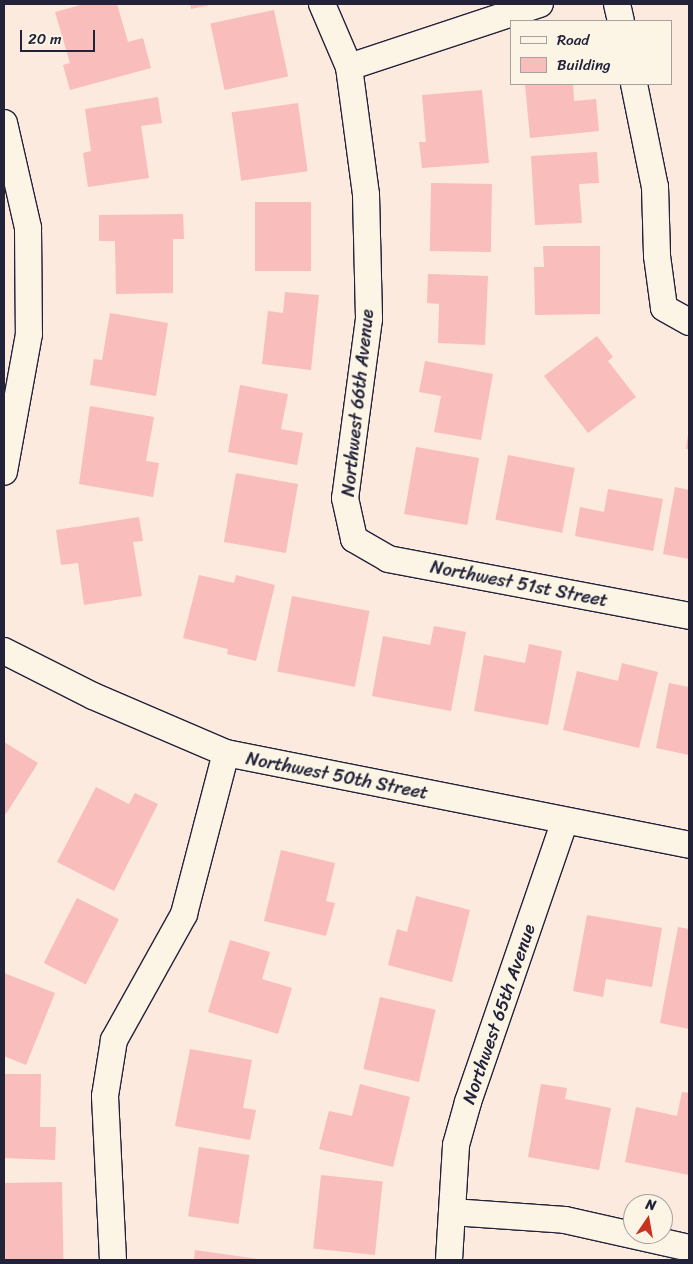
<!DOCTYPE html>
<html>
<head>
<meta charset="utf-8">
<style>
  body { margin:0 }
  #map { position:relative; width:693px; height:1264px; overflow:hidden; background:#fbeadd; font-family:Sriracha,sans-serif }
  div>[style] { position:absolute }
  .building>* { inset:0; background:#f9bdbb; transform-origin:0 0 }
  .roads { filter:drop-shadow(1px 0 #22223b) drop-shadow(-1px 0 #22223b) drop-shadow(0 1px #22223b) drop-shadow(0 -1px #22223b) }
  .minor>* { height:26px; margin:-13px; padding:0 13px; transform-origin:13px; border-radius:13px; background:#fcf5e5 }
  span { translate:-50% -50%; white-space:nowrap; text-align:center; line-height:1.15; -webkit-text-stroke:4.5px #fcf5e5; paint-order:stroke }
  .street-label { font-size:18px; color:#22223b }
  .frame { position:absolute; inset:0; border:5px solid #22223b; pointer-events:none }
  .legend { position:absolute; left:510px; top:20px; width:162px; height:65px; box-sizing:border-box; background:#fcf5e5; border:1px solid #a5a1a1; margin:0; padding:6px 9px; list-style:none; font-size:15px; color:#22223b }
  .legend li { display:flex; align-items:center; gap:10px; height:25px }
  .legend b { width:25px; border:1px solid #a5a1a1 }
  .north { position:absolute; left:623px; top:1194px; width:50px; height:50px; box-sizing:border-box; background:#fcf5e5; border:1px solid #a5a1a1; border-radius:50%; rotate:12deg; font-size:14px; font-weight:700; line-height:20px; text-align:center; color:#22223b }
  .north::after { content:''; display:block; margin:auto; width:18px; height:22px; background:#c8321e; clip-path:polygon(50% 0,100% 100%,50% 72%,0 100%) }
  .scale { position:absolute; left:20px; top:30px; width:75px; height:22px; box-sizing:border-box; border:2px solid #22223b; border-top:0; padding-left:6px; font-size:15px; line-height:18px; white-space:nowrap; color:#22223b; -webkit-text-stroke:4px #fcf5e5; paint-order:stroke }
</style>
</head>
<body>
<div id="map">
  <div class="building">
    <i style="clip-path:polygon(84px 4px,117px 4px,128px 42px,143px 38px,151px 68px,70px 90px,63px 65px,70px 63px,55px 12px)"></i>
    <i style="clip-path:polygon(190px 4px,210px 4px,210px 5px,191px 9px)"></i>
    <i style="left:274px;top:10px;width:68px;height:65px;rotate:78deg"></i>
    <i style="clip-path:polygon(525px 84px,573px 84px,574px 101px,596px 99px,599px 131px,530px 138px)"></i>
    <i style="clip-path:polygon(482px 90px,489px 163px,422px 168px,419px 142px,426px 142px,422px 95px)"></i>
    <i style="clip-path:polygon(158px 97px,162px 123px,141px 126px,149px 178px,88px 187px,83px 153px,91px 151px,85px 109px)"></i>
    <i style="left:298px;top:103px;width:69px;height:67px;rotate:82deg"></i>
    <i style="clip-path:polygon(597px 152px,599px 183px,579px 184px,582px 223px,535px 225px,531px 156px)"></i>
    <i style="left:431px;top:183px;width:61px;height:68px;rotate:1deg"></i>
    <i style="left:255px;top:202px;width:56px;height:69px"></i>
    <i style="clip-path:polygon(183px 214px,184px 239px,173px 239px,173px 293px,116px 294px,115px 241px,99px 241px,99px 215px)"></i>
    <i style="clip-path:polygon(543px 246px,600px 246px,600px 314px,535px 315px,534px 267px,544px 267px)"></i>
    <i style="clip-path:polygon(428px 274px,488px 276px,485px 345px,438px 343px,439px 304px,427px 303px)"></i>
    <i style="clip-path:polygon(285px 292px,319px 295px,311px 370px,262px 364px,268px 311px,283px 313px)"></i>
    <i style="clip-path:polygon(110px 313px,168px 323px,156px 396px,90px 385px,94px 359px,102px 360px)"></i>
    <i style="clip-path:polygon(597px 336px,613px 357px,608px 361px,636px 397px,588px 433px,544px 376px)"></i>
    <i style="clip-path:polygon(425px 361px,493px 374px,481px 440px,434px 432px,441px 396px,419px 392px)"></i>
    <i style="clip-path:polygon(240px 385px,288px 394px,281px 429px,303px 433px,297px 465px,228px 452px)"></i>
    <i style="clip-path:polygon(90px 406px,154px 417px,146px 461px,159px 463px,153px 497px,79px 484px)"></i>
    <i style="clip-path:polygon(688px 435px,689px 435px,689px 449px,686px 449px)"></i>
    <i style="left:416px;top:447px;width:64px;height:68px;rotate:10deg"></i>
    <i style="left:508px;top:455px;width:68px;height:66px;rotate:11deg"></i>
    <i style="left:236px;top:473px;width:63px;height:70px;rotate:10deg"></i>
    <i style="clip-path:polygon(675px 487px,689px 490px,689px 559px,663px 554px)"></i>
    <i style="clip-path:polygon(608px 489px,663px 499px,653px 551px,575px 536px,580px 507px,604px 512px)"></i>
    <i style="clip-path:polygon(139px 517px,143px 541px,133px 542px,142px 596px,84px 605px,78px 563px,61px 565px,56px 530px)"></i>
    <i style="clip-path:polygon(199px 575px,234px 583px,236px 575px,275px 585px,256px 661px,227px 654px,228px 649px,183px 638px)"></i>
    <i style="left:292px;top:596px;width:79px;height:77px;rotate:11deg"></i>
    <i style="clip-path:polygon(434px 626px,466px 632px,451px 711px,372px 696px,383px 636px,430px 645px)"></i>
    <i style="clip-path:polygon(529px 644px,562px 651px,548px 725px,474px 711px,484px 655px,525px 663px)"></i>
    <i style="clip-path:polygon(622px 663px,658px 672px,639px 748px,563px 730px,577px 671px,618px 681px)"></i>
    <i style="clip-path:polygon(669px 683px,689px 687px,689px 755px,656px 748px)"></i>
    <i style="clip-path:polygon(4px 742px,38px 763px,6px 814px,4px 812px)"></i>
    <i style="clip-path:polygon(96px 787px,129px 804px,135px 793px,158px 804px,114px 891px,57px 862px)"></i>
    <i style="clip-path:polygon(281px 850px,335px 863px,326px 901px,335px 903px,326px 936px,264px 921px)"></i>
    <i style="clip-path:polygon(416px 896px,470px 910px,452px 982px,388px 965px,397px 929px,407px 932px)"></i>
    <i style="left:77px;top:898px;width:47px;height:73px;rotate:27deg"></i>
    <i style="clip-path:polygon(587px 915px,662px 928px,652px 987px,606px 979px,603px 997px,573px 991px)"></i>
    <i style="clip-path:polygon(678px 927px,689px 929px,689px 1029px,660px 1023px)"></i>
    <i style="clip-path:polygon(230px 940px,270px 952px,262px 979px,292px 988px,278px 1034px,208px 1012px)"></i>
    <i style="clip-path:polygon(4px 973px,55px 993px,26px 1065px,4px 1056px)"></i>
    <i style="left:380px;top:997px;width:57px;height:74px;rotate:13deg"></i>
    <i style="clip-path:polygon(190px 1049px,252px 1060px,243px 1108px,256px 1110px,250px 1140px,175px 1126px)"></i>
    <i style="clip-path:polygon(4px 1074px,41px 1074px,40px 1127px,56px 1127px,55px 1160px,4px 1158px)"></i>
    <i style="clip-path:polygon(360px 1084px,410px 1097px,393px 1167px,319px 1149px,329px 1111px,352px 1116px)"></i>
    <i style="clip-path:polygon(541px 1084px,567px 1088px,565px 1099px,611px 1108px,599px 1170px,528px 1157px)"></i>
    <i style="clip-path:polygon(682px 1092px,689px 1093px,689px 1175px,625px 1162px,636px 1107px,677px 1116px)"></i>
    <i style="left:199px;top:1147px;width:51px;height:70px;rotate:9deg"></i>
    <i style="left:321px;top:1175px;width:62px;height:74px;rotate:6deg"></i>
    <i style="left:62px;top:1182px;width:77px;height:58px;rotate:89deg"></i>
    <i style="clip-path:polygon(195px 1250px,257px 1259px,257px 1260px,194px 1260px)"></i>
  </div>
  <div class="roads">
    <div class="minor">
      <i style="left:322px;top:4px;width:69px;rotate:66.8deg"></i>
      <i style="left:349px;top:67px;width:129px;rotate:82.4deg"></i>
      <i style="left:366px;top:195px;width:124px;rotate:88.6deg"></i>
      <i style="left:369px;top:319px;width:181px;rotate:97.6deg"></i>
      <i style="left:345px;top:498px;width:42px;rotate:77.6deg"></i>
      <i style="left:354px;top:539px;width:39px;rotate:30deg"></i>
      <i style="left:388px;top:559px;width:306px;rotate:10.7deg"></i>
      <i style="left:617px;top:4px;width:17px;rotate:77deg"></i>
      <i style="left:349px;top:67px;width:201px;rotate:-18.3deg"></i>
      <i style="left:634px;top:84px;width:105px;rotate:78.5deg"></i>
      <i style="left:655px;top:187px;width:69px;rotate:88.3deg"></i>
      <i style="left:657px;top:256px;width:52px;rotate:82.3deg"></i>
      <i style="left:664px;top:308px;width:29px;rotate:29deg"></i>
      <i style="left:4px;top:123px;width:108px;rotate:77.1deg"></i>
      <i style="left:28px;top:228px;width:106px;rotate:89.5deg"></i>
      <i style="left:29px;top:334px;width:140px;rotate:100.3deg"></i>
      <i style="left:4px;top:651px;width:100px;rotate:26.8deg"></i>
      <i style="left:93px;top:696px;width:145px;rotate:23.2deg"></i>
      <i style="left:226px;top:753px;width:472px;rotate:11.2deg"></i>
      <i style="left:452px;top:1212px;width:113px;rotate:4deg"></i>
      <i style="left:565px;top:1220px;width:127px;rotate:12.7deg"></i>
      <i style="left:113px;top:1260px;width:164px;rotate:-92.8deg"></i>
      <i style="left:105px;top:1096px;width:57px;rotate:-80.9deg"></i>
      <i style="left:114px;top:1040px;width:144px;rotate:-60.9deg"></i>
      <i style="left:184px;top:914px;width:166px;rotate:-75.4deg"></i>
      <i style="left:449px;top:1260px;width:115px;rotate:-86.5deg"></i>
      <i style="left:456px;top:1145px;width:45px;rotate:-74.4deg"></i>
      <i style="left:468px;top:1102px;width:297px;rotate:-71deg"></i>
    </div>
  </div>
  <div class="street-label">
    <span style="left:358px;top:403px;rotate:-84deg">Northwest 66th Avenue</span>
    <span style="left:519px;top:584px;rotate:11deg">Northwest 51st Street</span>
    <span style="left:337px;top:776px;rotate:11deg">Northwest 50th Street</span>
    <span style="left:499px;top:1014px;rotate:-71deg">Northwest 65th Avenue</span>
  </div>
  <div class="frame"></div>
  <ul class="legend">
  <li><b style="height:6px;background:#fcf5e5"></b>Road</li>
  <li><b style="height:14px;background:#f9bdbb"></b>Building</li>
  </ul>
  <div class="north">N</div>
  <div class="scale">20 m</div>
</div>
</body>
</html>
